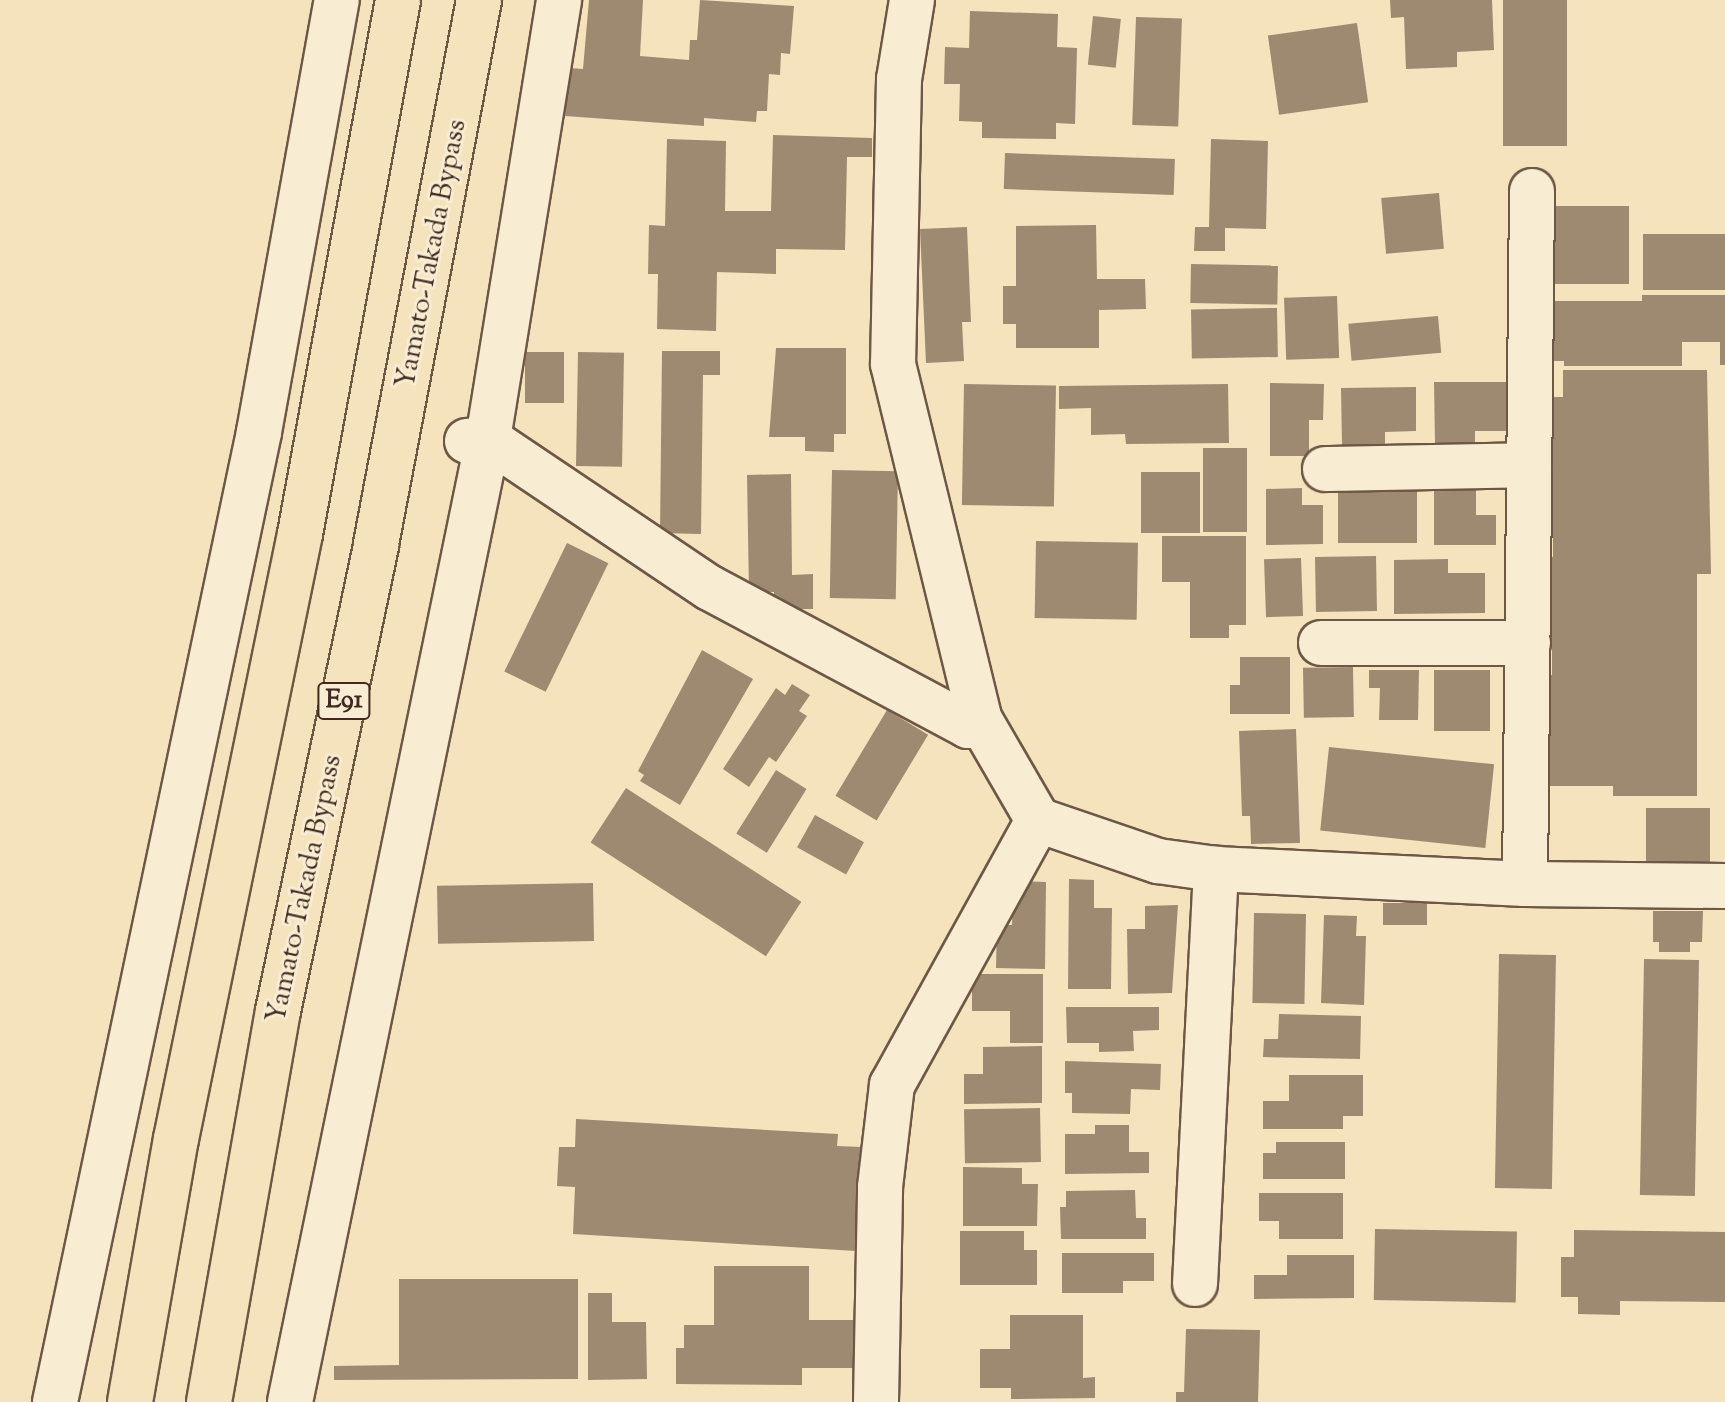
<!DOCTYPE html>
<html>
<head>
<meta charset="utf-8">
<style>
  body { margin:0 }
  #map { position:relative; width:1725px; height:1402px; overflow:hidden; background:#f4e3bc; font-family:"Sorts Mill Goudy",serif }
  div>[style] { position:absolute }
  .building>* { inset:0; background:#9e8a70; transform-origin:0 0 }
  .roads { filter:drop-shadow(2px 0 #6d5846) drop-shadow(-2px 0 #6d5846) drop-shadow(0 2px #6d5846) drop-shadow(0 -2px #6d5846) }
  .minor>* { height:44px; margin:-22px; padding:0 22px; transform-origin:22px; border-radius:22px; background:#f8edd3 }
  .highway>* { height:44px; margin:-22px; padding:0 22px; transform-origin:22px; border-radius:22px; background:#f4e3bc }
  span { translate:-50% -50%; white-space:nowrap; text-align:center; line-height:1.15; -webkit-text-stroke:6px #f8edd3; paint-order:stroke }
  .shield-label span { padding:2px 6px; background:#f8edd3; border:2px solid; border-radius:6px; -webkit-text-stroke-width:0 }
  .shield-label { font-size:26px; color:#40291e; font-weight:700 }
  .street-label { font-size:28px; color:#40291e }
</style>
</head>
<body>
<div id="map">
  <div class="building">
    <i style="clip-path:polygon(589px 0,643px 0,640px 56px,689px 60px,690px 40px,697px 40px,700px 0,794px 6px,790px 54px,781px 53px,780px 75px,769px 74px,767px 111px,757px 111px,756px 122px,704px 118px,704px 126px,565px 116px,569px 68px,583px 69px)"></i>
    <i style="clip-path:polygon(1390px 0,1492px 0,1494px 50px,1457px 52px,1457px 67px,1406px 69px,1404px 17px,1391px 18px)"></i>
    <i style="left:1503px;top:0;width:64px;height:146px"></i>
    <i style="clip-path:polygon(970px 11px,1058px 14px,1057px 47px,1077px 48px,1075px 124px,1056px 123px,1056px 139px,982px 138px,982px 122px,959px 121px,960px 84px,944px 84px,945px 47px,969px 48px)"></i>
    <i style="left:1093px;top:16px;width:28px;height:49px;rotate:6deg"></i>
    <i style="left:1136px;top:17px;width:46px;height:108px;rotate:2deg"></i>
    <i style="left:1357px;top:23px;width:80px;height:90px;rotate:82deg"></i>
    <i style="clip-path:polygon(773px 135px,872px 138px,872px 157px,847px 157px,845px 250px,776px 249px,776px 274px,717px 272px,716px 331px,657px 329px,658px 274px,648px 274px,649px 225px,665px 226px,667px 139px,726px 141px,725px 211px,771px 211px)"></i>
    <i style="clip-path:polygon(1211px 139px,1268px 141px,1266px 229px,1225px 228px,1225px 251px,1194px 251px,1195px 227px,1209px 227px)"></i>
    <i style="left:1005px;top:153px;width:170px;height:36px;rotate:2deg"></i>
    <i style="left:1439px;top:193px;width:56px;height:58px;rotate:85deg"></i>
    <i style="left:1544px;top:206px;width:85px;height:78px"></i>
    <i style="clip-path:polygon(1096px 225px,1097px 279px,1145px 279px,1146px 309px,1099px 310px,1099px 348px,1016px 348px,1016px 324px,1003px 324px,1003px 286px,1016px 286px,1016px 226px)"></i>
    <i style="clip-path:polygon(967px 227px,971px 322px,962px 322px,964px 361px,926px 363px,920px 229px)"></i>
    <i style="left:1643px;top:234px;width:82px;height:56px"></i>
    <i style="left:1191px;top:264px;width:87px;height:39px;rotate:1deg"></i>
    <i style="clip-path:polygon(1642px 295px,1725px 295px,1725px 365px,1720px 365px,1720px 342px,1682px 342px,1682px 366px,1564px 366px,1564px 361px,1536px 361px,1536px 301px,1642px 301px)"></i>
    <i style="left:1337px;top:296px;width:62px;height:53px;rotate:88deg"></i>
    <i style="left:1277px;top:308px;width:49px;height:86px;rotate:89deg"></i>
    <i style="left:1438px;top:316px;width:37px;height:90px;rotate:85deg"></i>
    <i style="clip-path:polygon(776px 348px,846px 348px,846px 434px,834px 434px,834px 452px,805px 451px,805px 437px,769px 437px)"></i>
    <i style="clip-path:polygon(662px 351px,720px 351px,720px 375px,703px 375px,701px 534px,660px 533px)"></i>
    <i style="left:525px;top:352px;width:39px;height:51px"></i>
    <i style="left:578px;top:352px;width:46px;height:114px;rotate:1deg"></i>
    <i style="clip-path:polygon(1563px 370px,1707px 370px,1711px 574px,1697px 574px,1697px 796px,1613px 796px,1613px 786px,1540px 786px,1540px 675px,1552px 675px,1552px 626px,1541px 626px,1541px 557px,1553px 557px,1553px 508px,1540px 508px,1540px 454px,1553px 454px,1553px 420px,1538px 420px,1538px 397px,1563px 397px)"></i>
    <i style="clip-path:polygon(1434px 382px,1508px 382px,1509px 431px,1475px 431px,1475px 444px,1435px 444px)"></i>
    <i style="clip-path:polygon(1270px 383px,1324px 384px,1323px 420px,1309px 420px,1309px 456px,1270px 456px)"></i>
    <i style="left:964px;top:384px;width:92px;height:121px;rotate:1deg"></i>
    <i style="clip-path:polygon(1228px 384px,1229px 443px,1126px 444px,1125px 434px,1091px 435px,1091px 408px,1059px 409px,1059px 386px)"></i>
    <i style="clip-path:polygon(1416px 387px,1416px 431px,1385px 432px,1385px 444px,1342px 445px,1341px 388px)"></i>
    <i style="left:1203px;top:448px;width:44px;height:84px"></i>
    <i style="left:832px;top:470px;width:66px;height:128px;rotate:1deg"></i>
    <i style="left:1141px;top:472px;width:59px;height:61px"></i>
    <i style="clip-path:polygon(791px 474px,792px 575px,813px 574px,813px 609px,774px 609px,774px 592px,749px 592px,747px 475px)"></i>
    <i style="clip-path:polygon(1302px 488px,1302px 505px,1323px 505px,1323px 544px,1266px 545px,1266px 489px)"></i>
    <i style="left:1338px;top:489px;width:79px;height:54px"></i>
    <i style="clip-path:polygon(1434px 489px,1476px 489px,1476px 515px,1496px 515px,1496px 545px,1434px 545px)"></i>
    <i style="clip-path:polygon(1162px 536px,1246px 536px,1246px 625px,1229px 625px,1229px 638px,1190px 638px,1190px 582px,1162px 582px)"></i>
    <i style="left:1036px;top:541px;width:102px;height:77px;rotate:1deg"></i>
    <i style="left:567px;top:543px;width:46px;height:143px;rotate:26deg"></i>
    <i style="left:1376px;top:556px;width:55px;height:61px;rotate:89deg"></i>
    <i style="left:1301px;top:558px;width:58px;height:37px;rotate:88deg"></i>
    <i style="clip-path:polygon(1448px 559px,1448px 573px,1485px 573px,1485px 613px,1394px 614px,1394px 560px)"></i>
    <i style="clip-path:polygon(702px 650px,753px 679px,680px 805px,640px 781px,644px 775px,638px 771px)"></i>
    <i style="clip-path:polygon(1240px 657px,1290px 657px,1290px 714px,1230px 714px,1230px 685px,1240px 685px)"></i>
    <i style="left:1353px;top:667px;width:50px;height:50px;rotate:89deg"></i>
    <i style="clip-path:polygon(1369px 670px,1419px 670px,1418px 720px,1379px 720px,1380px 688px,1369px 688px)"></i>
    <i style="left:1434px;top:670px;width:56px;height:61px"></i>
    <i style="clip-path:polygon(792px 684px,810px 695px,799px 711px,807px 716px,776px 762px,769px 757px,749px 787px,723px 769px,776px 688px,785px 695px)"></i>
    <i style="left:887px;top:710px;width:48px;height:100px;rotate:31deg"></i>
    <i style="clip-path:polygon(1296px 729px,1300px 843px,1251px 844px,1250px 816px,1242px 816px,1239px 731px)"></i>
    <i style="left:1329px;top:747px;width:166px;height:84px;rotate:6deg"></i>
    <i style="left:776px;top:770px;width:36px;height:75px;rotate:32deg"></i>
    <i style="left:626px;top:788px;width:209px;height:65px;rotate:33deg"></i>
    <i style="left:1710px;top:808px;width:63px;height:64px;rotate:90deg"></i>
    <i style="left:815px;top:815px;width:56px;height:37px;rotate:29deg"></i>
    <i style="clip-path:polygon(1069px 879px,1094px 880px,1094px 908px,1112px 908px,1111px 989px,1068px 989px)"></i>
    <i style="clip-path:polygon(1013px 881px,1046px 882px,1045px 969px,996px 968px,997px 925px,1012px 925px)"></i>
    <i style="left:593px;top:883px;width:58px;height:156px;rotate:89deg"></i>
    <i style="left:1427px;top:903px;width:22px;height:44px;rotate:90deg"></i>
    <i style="clip-path:polygon(1178px 905px,1172px 993px,1128px 994px,1127px 929px,1145px 929px,1145px 906px)"></i>
    <i style="clip-path:polygon(1653px 911px,1703px 911px,1702px 942px,1690px 942px,1690px 952px,1659px 952px,1659px 942px,1653px 942px)"></i>
    <i style="left:1254px;top:913px;width:52px;height:90px;rotate:1deg"></i>
    <i style="clip-path:polygon(1324px 915px,1357px 916px,1356px 936px,1366px 936px,1364px 1005px,1321px 1003px)"></i>
    <i style="left:1499px;top:954px;width:57px;height:234px;rotate:1deg"></i>
    <i style="left:1644px;top:959px;width:55px;height:236px;rotate:1deg"></i>
    <i style="clip-path:polygon(972px 974px,1043px 974px,1043px 1043px,1010px 1043px,1010px 1011px,972px 1011px)"></i>
    <i style="clip-path:polygon(1066px 1007px,1159px 1007px,1159px 1030px,1133px 1031px,1134px 1051px,1099px 1052px,1099px 1043px,1067px 1043px)"></i>
    <i style="clip-path:polygon(1279px 1014px,1361px 1016px,1360px 1059px,1263px 1057px,1264px 1039px,1278px 1039px)"></i>
    <i style="clip-path:polygon(1042px 1046px,1042px 1103px,964px 1104px,964px 1074px,983px 1074px,983px 1047px)"></i>
    <i style="clip-path:polygon(1065px 1061px,1161px 1064px,1160px 1090px,1131px 1089px,1130px 1114px,1072px 1113px,1072px 1093px,1065px 1093px)"></i>
    <i style="clip-path:polygon(1289px 1075px,1363px 1075px,1363px 1116px,1343px 1116px,1343px 1129px,1263px 1129px,1263px 1101px,1289px 1101px)"></i>
    <i style="left:1040px;top:1108px;width:54px;height:76px;rotate:89deg"></i>
    <i style="clip-path:polygon(576px 1119px,838px 1134px,837px 1146px,862px 1147px,856px 1251px,573px 1234px,575px 1187px,557px 1186px,559px 1147px,575px 1147px)"></i>
    <i style="clip-path:polygon(1095px 1125px,1129px 1125px,1129px 1152px,1149px 1152px,1149px 1173px,1065px 1174px,1065px 1134px,1095px 1134px)"></i>
    <i style="clip-path:polygon(1276px 1142px,1345px 1142px,1345px 1179px,1263px 1179px,1263px 1153px,1276px 1153px)"></i>
    <i style="clip-path:polygon(963px 1167px,1022px 1168px,1022px 1184px,1038px 1184px,1037px 1226px,963px 1226px)"></i>
    <i style="clip-path:polygon(1135px 1190px,1136px 1218px,1146px 1218px,1146px 1239px,1061px 1239px,1060px 1207px,1066px 1207px,1066px 1191px)"></i>
    <i style="clip-path:polygon(1259px 1193px,1343px 1193px,1343px 1239px,1279px 1239px,1279px 1221px,1259px 1221px)"></i>
    <i style="left:1375px;top:1229px;width:142px;height:71px;rotate:1deg"></i>
    <i style="clip-path:polygon(1574px 1230px,1725px 1232px,1725px 1302px,1620px 1301px,1620px 1315px,1578px 1314px,1578px 1297px,1561px 1297px,1561px 1257px,1574px 1257px)"></i>
    <i style="clip-path:polygon(960px 1231px,1024px 1231px,1024px 1250px,1037px 1250px,1037px 1285px,960px 1285px)"></i>
    <i style="clip-path:polygon(1062px 1253px,1154px 1253px,1154px 1281px,1123px 1281px,1123px 1293px,1062px 1293px)"></i>
    <i style="clip-path:polygon(1287px 1255px,1354px 1255px,1354px 1298px,1254px 1299px,1254px 1275px,1287px 1275px)"></i>
    <i style="clip-path:polygon(714px 1266px,809px 1266px,809px 1320px,855px 1320px,855px 1368px,802px 1368px,802px 1385px,676px 1384px,676px 1348px,684px 1348px,684px 1325px,714px 1325px)"></i>
    <i style="clip-path:polygon(399px 1279px,578px 1279px,578px 1379px,334px 1380px,334px 1366px,399px 1365px)"></i>
    <i style="clip-path:polygon(588px 1293px,612px 1293px,612px 1322px,646px 1322px,647px 1379px,588px 1380px)"></i>
    <i style="clip-path:polygon(1010px 1315px,1083px 1315px,1083px 1378px,1095px 1377px,1095px 1398px,1011px 1399px,1011px 1388px,980px 1388px,980px 1349px,1010px 1349px)"></i>
    <i style="clip-path:polygon(1186px 1329px,1260px 1330px,1258px 1402px,1176px 1402px,1176px 1392px,1184px 1392px)"></i>
  </div>
  <div class="roads">
    <div class="minor">
      <i style="left:912px;top:0;width:80px;rotate:99.3deg"></i>
      <i style="left:899px;top:79px;width:285px;rotate:91.2deg"></i>
      <i style="left:893px;top:364px;width:366px;rotate:76.3deg"></i>
      <i style="left:980px;top:720px;width:116px;rotate:59.9deg"></i>
      <i style="left:1038px;top:820px;width:127px;rotate:18.9deg"></i>
      <i style="left:1158px;top:861px;width:59px;rotate:7.9deg"></i>
      <i style="left:1216px;top:869px;width:309px;rotate:2.8deg"></i>
      <i style="left:1525px;top:884px;width:200px;rotate:0.6deg"></i>
      <i style="left:467px;top:441px;width:21px;rotate:-5deg"></i>
      <i style="left:488px;top:439px;width:267px;rotate:33.9deg"></i>
      <i style="left:710px;top:588px;width:293px;rotate:28.1deg"></i>
      <i style="left:968px;top:726px;width:13px;rotate:-27deg"></i>
      <i style="left:1325px;top:469px;width:204px;rotate:-1.1deg"></i>
      <i style="left:1321px;top:643px;width:207px"></i>
      <i style="left:1525px;top:884px;width:693px;rotate:-89.42deg"></i>
      <i style="left:1195px;top:1284px;width:416px;rotate:-87.1deg"></i>
      <i style="left:55px;top:1402px;width:991px;rotate:-78.12deg"></i>
      <i style="left:259px;top:432px;width:439px;rotate:-79.8deg"></i>
      <i style="left:290px;top:1402px;width:983px;rotate:-78.38deg"></i>
      <i style="left:488px;top:439px;width:445px;rotate:-80.8deg"></i>
      <i style="left:876px;top:1402px;width:215px;rotate:-88.9deg"></i>
      <i style="left:880px;top:1187px;width:103px;rotate:-83.3deg"></i>
      <i style="left:892px;top:1085px;width:303px;rotate:-61.1deg"></i>
    </div>
    <div class="highway">
      <i style="left:130px;top:1402px;width:267px;rotate:-80.1deg"></i>
      <i style="left:176px;top:1139px;width:618px;rotate:-78.42deg"></i>
      <i style="left:300px;top:534px;width:543px;rotate:-79.6deg"></i>
      <i style="left:209px;top:1402px;width:397px;rotate:-80deg"></i>
      <i style="left:278px;top:1011px;width:477px;rotate:-78.1deg"></i>
      <i style="left:376px;top:544px;width:554px;rotate:-79.28deg"></i>
    </div>
  </div>
  <div class="shield-label">
    <span style="left:344px;top:701px">E91</span>
  </div>
  <div class="street-label">
    <span style="left:432px;top:254px;rotate:-79deg">Yamato-Takada Bypass</span>
    <span style="left:305px;top:889px;rotate:-78deg">Yamato-Takada Bypass</span>
  </div>
</div>
</body>
</html>
